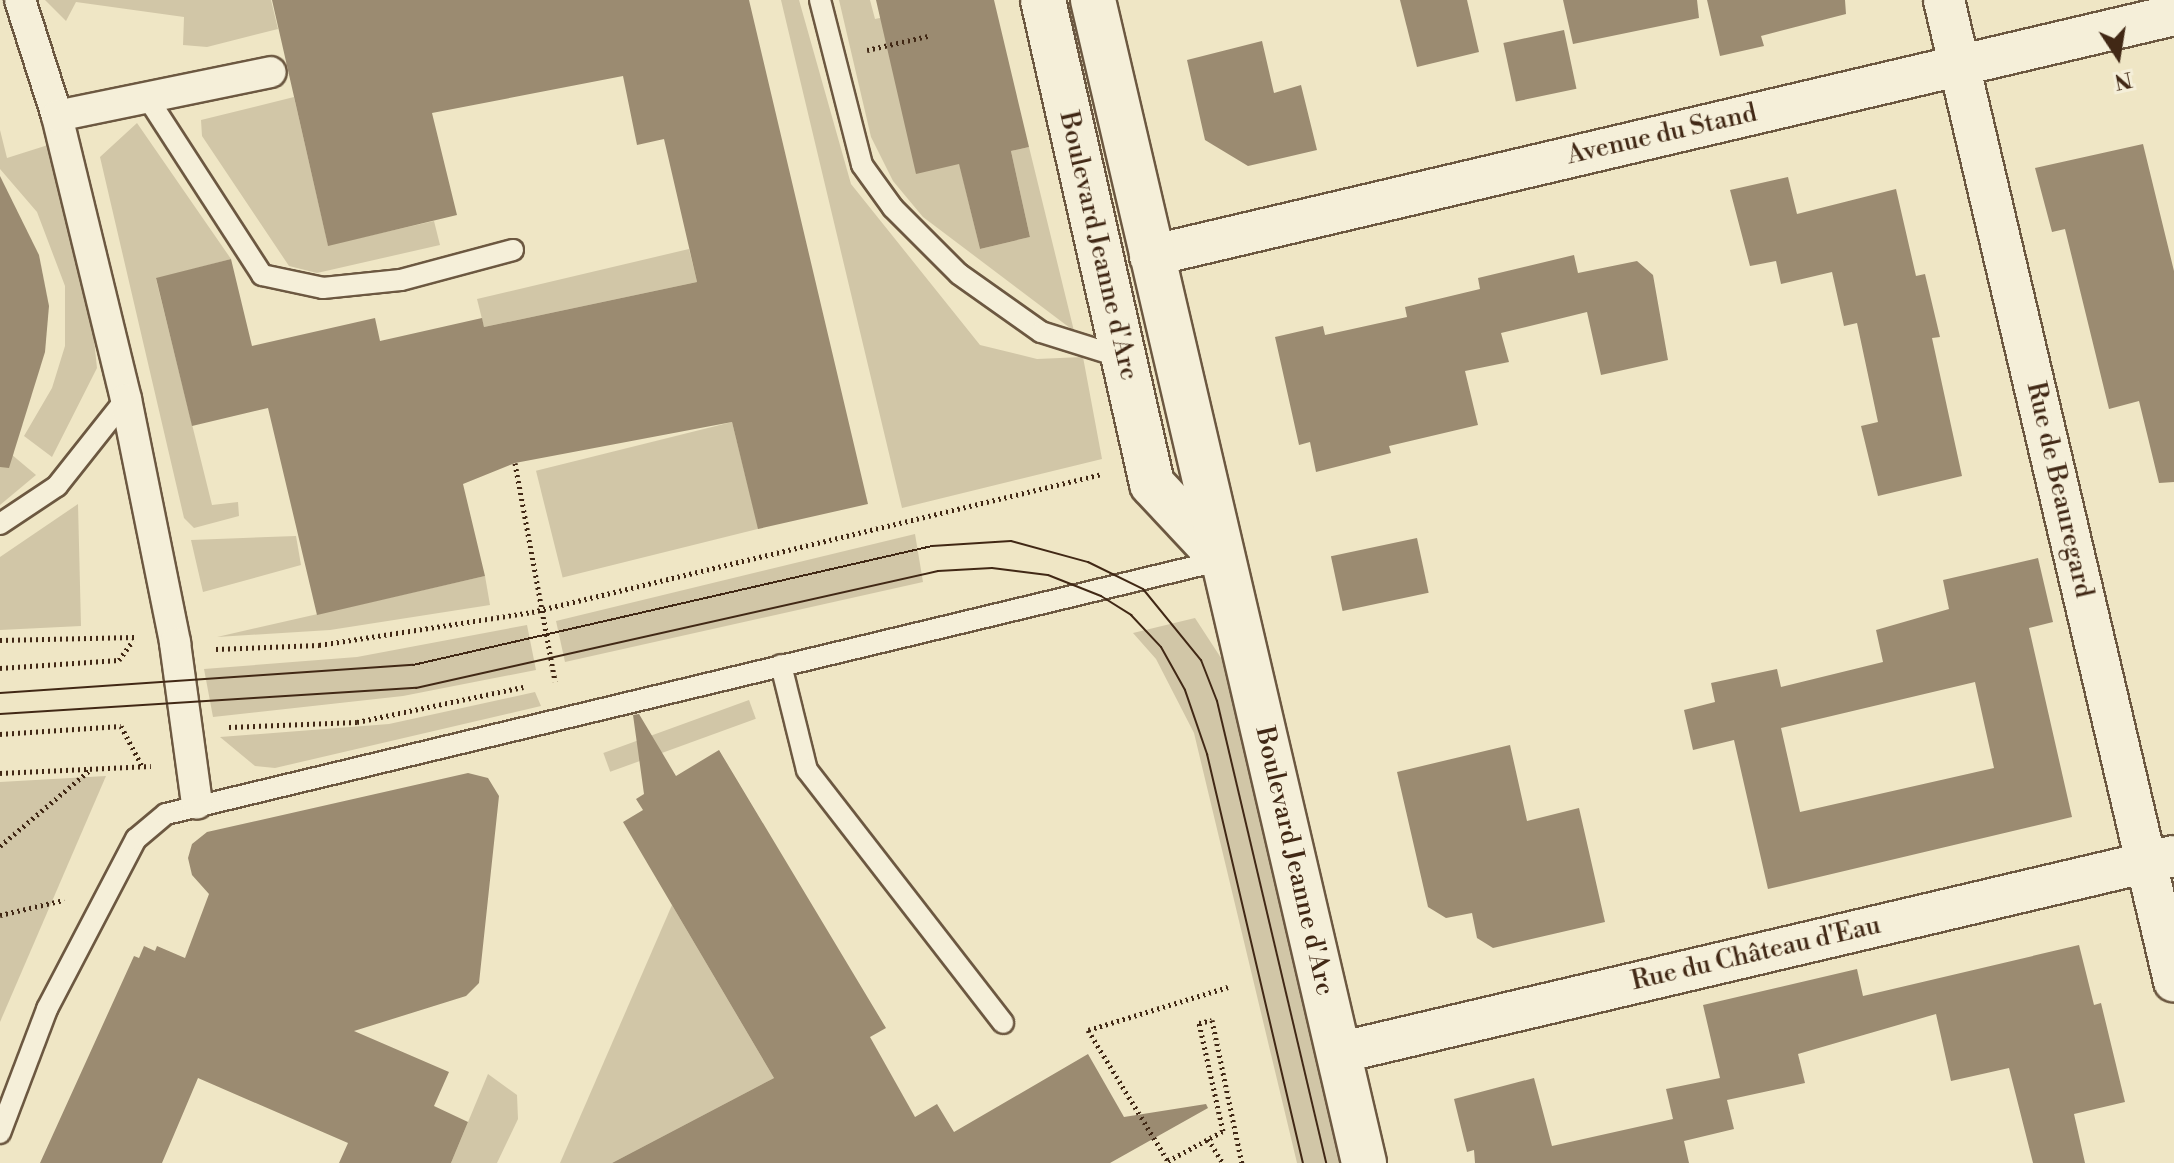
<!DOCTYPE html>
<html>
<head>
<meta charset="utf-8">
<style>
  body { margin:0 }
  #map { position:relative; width:2174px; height:1163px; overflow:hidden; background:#efe6c5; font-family:"Libre Bodoni",serif }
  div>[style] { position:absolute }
  .green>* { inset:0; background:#d1c6a7; transform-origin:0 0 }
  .building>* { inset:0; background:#9b8b71; transform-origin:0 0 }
  .path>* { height:5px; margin-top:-2.5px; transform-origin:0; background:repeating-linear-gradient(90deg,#412815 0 2px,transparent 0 6px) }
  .roads { filter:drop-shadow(2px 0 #6c5841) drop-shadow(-2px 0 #6c5841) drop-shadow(0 2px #6c5841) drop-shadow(0 -2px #6c5841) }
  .service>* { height:20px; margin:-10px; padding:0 10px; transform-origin:10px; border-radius:10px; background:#f5efd9 }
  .pedestrian>* { height:30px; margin:-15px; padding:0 15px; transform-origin:15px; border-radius:15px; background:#f5efd9 }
  .minor>* { height:40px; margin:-20px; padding:0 20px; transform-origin:20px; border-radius:20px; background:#f5efd9 }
  .secondary>* { height:44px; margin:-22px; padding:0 22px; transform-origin:22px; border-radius:22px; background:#f5efd9 }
  .tram>* { height:2px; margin:-1px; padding:0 1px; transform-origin:1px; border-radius:1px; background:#412815 }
  span { translate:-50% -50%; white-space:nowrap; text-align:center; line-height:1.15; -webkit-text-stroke:7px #f5efd9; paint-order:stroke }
  .street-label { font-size:26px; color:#412815 }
  .north { position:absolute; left:2078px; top:16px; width:80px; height:80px; -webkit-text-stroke:6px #f5efd9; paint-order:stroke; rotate:168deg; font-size:22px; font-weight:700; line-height:32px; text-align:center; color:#412815 }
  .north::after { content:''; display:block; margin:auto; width:28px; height:36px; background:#412815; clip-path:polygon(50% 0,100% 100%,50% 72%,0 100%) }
</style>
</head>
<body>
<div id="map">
  <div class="green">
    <i style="clip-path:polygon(45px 0,271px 0,278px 29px,207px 47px,183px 45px,184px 17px,76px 2px,66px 21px)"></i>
    <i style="clip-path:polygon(781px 0,799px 0,851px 184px,980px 345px,1037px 359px,1083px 357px,1102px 459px,902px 508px)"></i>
    <i style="clip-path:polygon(839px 0,870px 0,875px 19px,922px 9px,980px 249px,1030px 237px,1011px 151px,1029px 147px,1074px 331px,923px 217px,893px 181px,871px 137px)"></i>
    <i style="clip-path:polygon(294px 97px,328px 245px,434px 221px,440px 245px,317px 273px,289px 266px,202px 136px,201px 120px)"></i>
    <i style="clip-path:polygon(137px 123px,231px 259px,156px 279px,212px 505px,238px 502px,239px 516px,194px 528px,184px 518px,100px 157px)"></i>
    <i style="clip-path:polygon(0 130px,7px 158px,48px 145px,93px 330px,97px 368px,52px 457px,24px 436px,52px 388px,65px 346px,65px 286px,37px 212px,0 169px)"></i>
    <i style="clip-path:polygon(689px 249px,697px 282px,484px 327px,477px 299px)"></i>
    <i style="left:732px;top:422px;width:110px;height:202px;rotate:76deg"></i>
    <i style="clip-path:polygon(5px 449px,36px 475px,0 505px,0 453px)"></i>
    <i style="clip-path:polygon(78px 504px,81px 626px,0 630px,0 557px)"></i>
    <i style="clip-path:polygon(915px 534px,923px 582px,565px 662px,556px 621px)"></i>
    <i style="clip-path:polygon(296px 536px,301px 565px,203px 592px,191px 540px)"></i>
    <i style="clip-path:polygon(485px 576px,490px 605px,330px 630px,217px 637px)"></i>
    <i style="clip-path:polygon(1195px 618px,1223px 661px,1236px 704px,1343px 1163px,1297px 1163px,1194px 733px,1156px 659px,1133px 633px)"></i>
    <i style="clip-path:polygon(527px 625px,536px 670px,403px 696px,213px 717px,204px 669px,357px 657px)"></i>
    <i style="clip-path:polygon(535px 692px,541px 706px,275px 768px,255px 766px,220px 737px,389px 724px)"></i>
    <i style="left:749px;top:700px;width:20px;height:155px;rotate:70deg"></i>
    <i style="clip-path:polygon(106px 776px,0 1022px,0 782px)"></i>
    <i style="clip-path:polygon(672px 905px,774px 1078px,612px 1163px,560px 1163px)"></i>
    <i style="clip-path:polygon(488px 1074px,517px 1095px,518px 1119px,497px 1163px,451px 1163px)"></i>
  </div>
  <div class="building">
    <i style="clip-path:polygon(272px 0,749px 0,868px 504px,758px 529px,732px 422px,515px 463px,463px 484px,485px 576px,317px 615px,268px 408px,192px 426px,156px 278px,231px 259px,252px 346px,375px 318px,380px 341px,482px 318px,484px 327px,697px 282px,664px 139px,637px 145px,623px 76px,432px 113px,457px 215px,328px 246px)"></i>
    <i style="clip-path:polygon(876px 0,994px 0,1029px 147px,1011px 151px,1030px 237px,980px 249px,959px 164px,916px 174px)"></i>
    <i style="clip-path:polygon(1400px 0,1467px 0,1479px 52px,1417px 67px)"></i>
    <i style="clip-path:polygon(1563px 0,1697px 0,1699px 18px,1573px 44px)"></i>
    <i style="clip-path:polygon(1707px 0,1845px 0,1846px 14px,1761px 36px,1764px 46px,1720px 56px)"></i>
    <i style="left:1564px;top:30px;width:60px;height:62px;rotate:78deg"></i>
    <i style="clip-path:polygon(1262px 41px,1274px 93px,1301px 85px,1317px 150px,1248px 166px,1205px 140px,1187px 60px)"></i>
    <i style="clip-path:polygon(2143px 144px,2174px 271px,2174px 482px,2159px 483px,2139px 401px,2109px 409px,2065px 229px,2052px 232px,2035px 168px)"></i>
    <i style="clip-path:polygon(0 176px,39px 255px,49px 306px,45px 352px,9px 468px,0 467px)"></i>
    <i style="clip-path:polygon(1788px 177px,1797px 214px,1896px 189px,1916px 276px,1925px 274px,1940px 337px,1932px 338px,1962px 476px,1878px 496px,1861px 426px,1878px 422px,1857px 323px,1844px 326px,1832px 272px,1781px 284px,1776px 261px,1750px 266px,1730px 190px)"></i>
    <i style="clip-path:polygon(1574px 255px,1578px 273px,1637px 261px,1653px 275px,1668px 360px,1601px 375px,1587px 312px,1501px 333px,1509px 362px,1465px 371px,1478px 425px,1389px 446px,1391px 453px,1316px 472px,1310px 442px,1299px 445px,1275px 337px,1323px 326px,1325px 335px,1407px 317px,1405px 307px,1480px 289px,1478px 278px)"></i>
    <i style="left:1417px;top:538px;width:56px;height:88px;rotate:78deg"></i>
    <i style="clip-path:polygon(evenodd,2038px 558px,2053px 622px,2029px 628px,2072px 817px,1768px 889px,1734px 740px,1693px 750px,1684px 710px,1715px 702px,1711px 683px,1777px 669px,1781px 687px,1883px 662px,1876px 630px,1949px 609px,1943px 580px,2038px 558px,1975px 682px,1994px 768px,1800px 812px,1781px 728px,1975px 682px)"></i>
    <i style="clip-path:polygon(639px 714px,676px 776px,719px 750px,886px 1028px,870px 1037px,915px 1117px,937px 1104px,954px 1132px,1088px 1054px,1124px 1117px,1206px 1104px,1208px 1108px,1110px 1163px,612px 1163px,774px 1078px,623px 822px,643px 810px,636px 799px,644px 794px,633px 715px)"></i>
    <i style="clip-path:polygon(1510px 745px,1527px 821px,1579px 808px,1605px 922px,1493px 948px,1477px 938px,1472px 913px,1446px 918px,1428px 907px,1397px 772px)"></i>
    <i style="clip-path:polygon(468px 773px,488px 778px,499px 796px,479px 983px,466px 996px,354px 1031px,449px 1072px,434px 1106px,468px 1122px,451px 1163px,339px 1163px,348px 1143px,198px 1078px,162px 1163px,40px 1163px,134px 956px,139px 958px,144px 946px,155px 951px,157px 946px,185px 958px,209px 894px,192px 875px,188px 858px,192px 844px,207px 832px)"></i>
    <i style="clip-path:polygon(2079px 945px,2094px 1005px,2101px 1003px,2125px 1102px,2074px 1114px,2085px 1163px,2033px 1163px,2009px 1068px,1951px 1081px,1936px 1014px,1798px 1054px,1805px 1083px,1727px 1100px,1734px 1129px,1684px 1141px,1689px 1163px,1475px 1163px,1474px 1150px,1467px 1152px,1454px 1099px,1534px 1078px,1552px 1146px,1673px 1119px,1666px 1089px,1720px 1078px,1703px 1005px,1857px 969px,1863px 996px)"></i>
  </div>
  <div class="path">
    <i style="left:867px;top:50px;width:63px;rotate:-12.9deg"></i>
    <i style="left:515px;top:463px;width:222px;rotate:79.6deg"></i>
    <i style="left:0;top:640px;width:135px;rotate:-1.3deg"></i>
    <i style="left:216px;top:649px;width:103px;rotate:-2.2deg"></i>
    <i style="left:319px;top:645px;width:216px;rotate:-8.8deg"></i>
    <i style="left:532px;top:612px;width:586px;rotate:-13.61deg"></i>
    <i style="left:0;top:668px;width:119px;rotate:-3.8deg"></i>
    <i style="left:119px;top:660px;width:24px;rotate:-54deg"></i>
    <i style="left:229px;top:727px;width:128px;rotate:-2.2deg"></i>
    <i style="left:357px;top:722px;width:170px;rotate:-11.9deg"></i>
    <i style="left:0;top:734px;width:121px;rotate:-3.8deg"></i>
    <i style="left:121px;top:726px;width:45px;rotate:62.3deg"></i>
    <i style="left:0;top:773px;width:151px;rotate:-2.7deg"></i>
    <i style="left:0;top:846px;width:119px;rotate:-40.2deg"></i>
    <i style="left:0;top:915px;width:66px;rotate:-13.2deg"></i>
    <i style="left:1228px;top:987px;width:146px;rotate:162.9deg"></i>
    <i style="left:1088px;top:1030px;width:153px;rotate:58.6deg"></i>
    <i style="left:1168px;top:1161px;width:63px;rotate:-28.6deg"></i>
    <i style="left:1223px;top:1131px;width:111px;rotate:-102.5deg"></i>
    <i style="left:1199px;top:1023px;width:13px;rotate:-13deg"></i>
    <i style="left:1212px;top:1020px;width:146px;rotate:78.2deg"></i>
    <i style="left:1208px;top:1139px;width:28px;rotate:58deg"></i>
  </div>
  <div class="roads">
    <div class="service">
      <i style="left:820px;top:0;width:170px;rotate:75.7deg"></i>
      <i style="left:862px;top:165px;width:53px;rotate:54.2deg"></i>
      <i style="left:893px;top:208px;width:93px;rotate:45deg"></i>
      <i style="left:959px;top:274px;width:100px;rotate:35.3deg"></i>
      <i style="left:1041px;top:332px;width:87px;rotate:17.4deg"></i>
      <i style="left:147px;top:97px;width:212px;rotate:57.1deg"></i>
      <i style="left:262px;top:275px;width:62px;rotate:12deg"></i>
      <i style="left:323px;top:288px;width:78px;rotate:-5.9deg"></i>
      <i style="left:401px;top:280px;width:116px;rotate:-15deg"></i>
      <i style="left:0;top:524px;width:69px;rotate:-33.7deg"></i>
      <i style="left:57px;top:486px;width:111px;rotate:-51.6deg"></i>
      <i style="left:781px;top:665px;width:108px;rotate:76.1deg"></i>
      <i style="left:807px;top:770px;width:320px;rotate:52.2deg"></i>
      <i style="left:0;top:1133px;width:133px;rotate:-69.2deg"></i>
      <i style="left:47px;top:1009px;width:192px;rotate:-62.4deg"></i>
      <i style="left:136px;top:839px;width:39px;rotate:-40deg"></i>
      <i style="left:166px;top:814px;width:1086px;rotate:-13.52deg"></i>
    </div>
    <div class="pedestrian">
      <i style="left:20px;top:0;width:122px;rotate:72.3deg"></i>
      <i style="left:57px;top:116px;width:291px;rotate:76.3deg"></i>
      <i style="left:126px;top:399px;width:249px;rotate:78.6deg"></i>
      <i style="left:175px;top:643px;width:162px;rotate:82.2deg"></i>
      <i style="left:57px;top:116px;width:218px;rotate:-11.6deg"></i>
    </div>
    <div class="minor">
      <i style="left:1944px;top:0;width:1008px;rotate:76.81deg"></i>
      <i style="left:1150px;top:256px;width:1052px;rotate:-13.24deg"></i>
      <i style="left:1338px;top:1053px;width:859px;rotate:-13.26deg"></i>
    </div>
    <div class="secondary">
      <i style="left:1043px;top:0;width:496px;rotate:77.3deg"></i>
      <i style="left:1152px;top:484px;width:101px;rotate:47deg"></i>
      <i style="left:1093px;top:0;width:1194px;rotate:76.88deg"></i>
    </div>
  </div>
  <div class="tram">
    <i style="left:0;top:693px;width:414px;rotate:-3.9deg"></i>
    <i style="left:413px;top:665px;width:532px;rotate:-12.91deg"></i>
    <i style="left:932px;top:546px;width:79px;rotate:-3.6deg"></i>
    <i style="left:1011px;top:541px;width:80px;rotate:15.3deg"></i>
    <i style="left:1088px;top:562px;width:61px;rotate:26.1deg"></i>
    <i style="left:1143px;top:589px;width:92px;rotate:50.8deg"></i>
    <i style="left:1201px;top:660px;width:44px;rotate:68.7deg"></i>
    <i style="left:1217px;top:701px;width:475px;rotate:76.7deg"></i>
    <i style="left:0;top:714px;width:417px;rotate:-3.6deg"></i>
    <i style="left:416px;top:688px;width:535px;rotate:-12.63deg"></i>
    <i style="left:938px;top:571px;width:54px;rotate:-3.2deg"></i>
    <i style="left:992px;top:568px;width:56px;rotate:7.1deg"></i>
    <i style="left:1048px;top:575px;width:57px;rotate:21.6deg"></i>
    <i style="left:1101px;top:596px;width:36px;rotate:32deg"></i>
    <i style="left:1131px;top:615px;width:44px;rotate:46.8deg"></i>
    <i style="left:1161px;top:647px;width:49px;rotate:60.8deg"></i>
    <i style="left:1185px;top:690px;width:68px;rotate:71deg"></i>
    <i style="left:1207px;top:754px;width:420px;rotate:76.8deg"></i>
  </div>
  <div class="street-label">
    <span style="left:1662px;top:135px;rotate:-13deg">Avenue du Stand</span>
    <span style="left:1098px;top:246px;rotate:77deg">Boulevard Jeanne d'Arc</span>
    <span style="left:2059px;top:490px;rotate:77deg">Rue de Beauregard</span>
    <span style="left:1294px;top:861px;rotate:77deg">Boulevard Jeanne d'Arc</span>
    <span style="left:1756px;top:954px;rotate:-13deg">Rue du Château d'Eau</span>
  </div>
  <div class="north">N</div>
</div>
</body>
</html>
